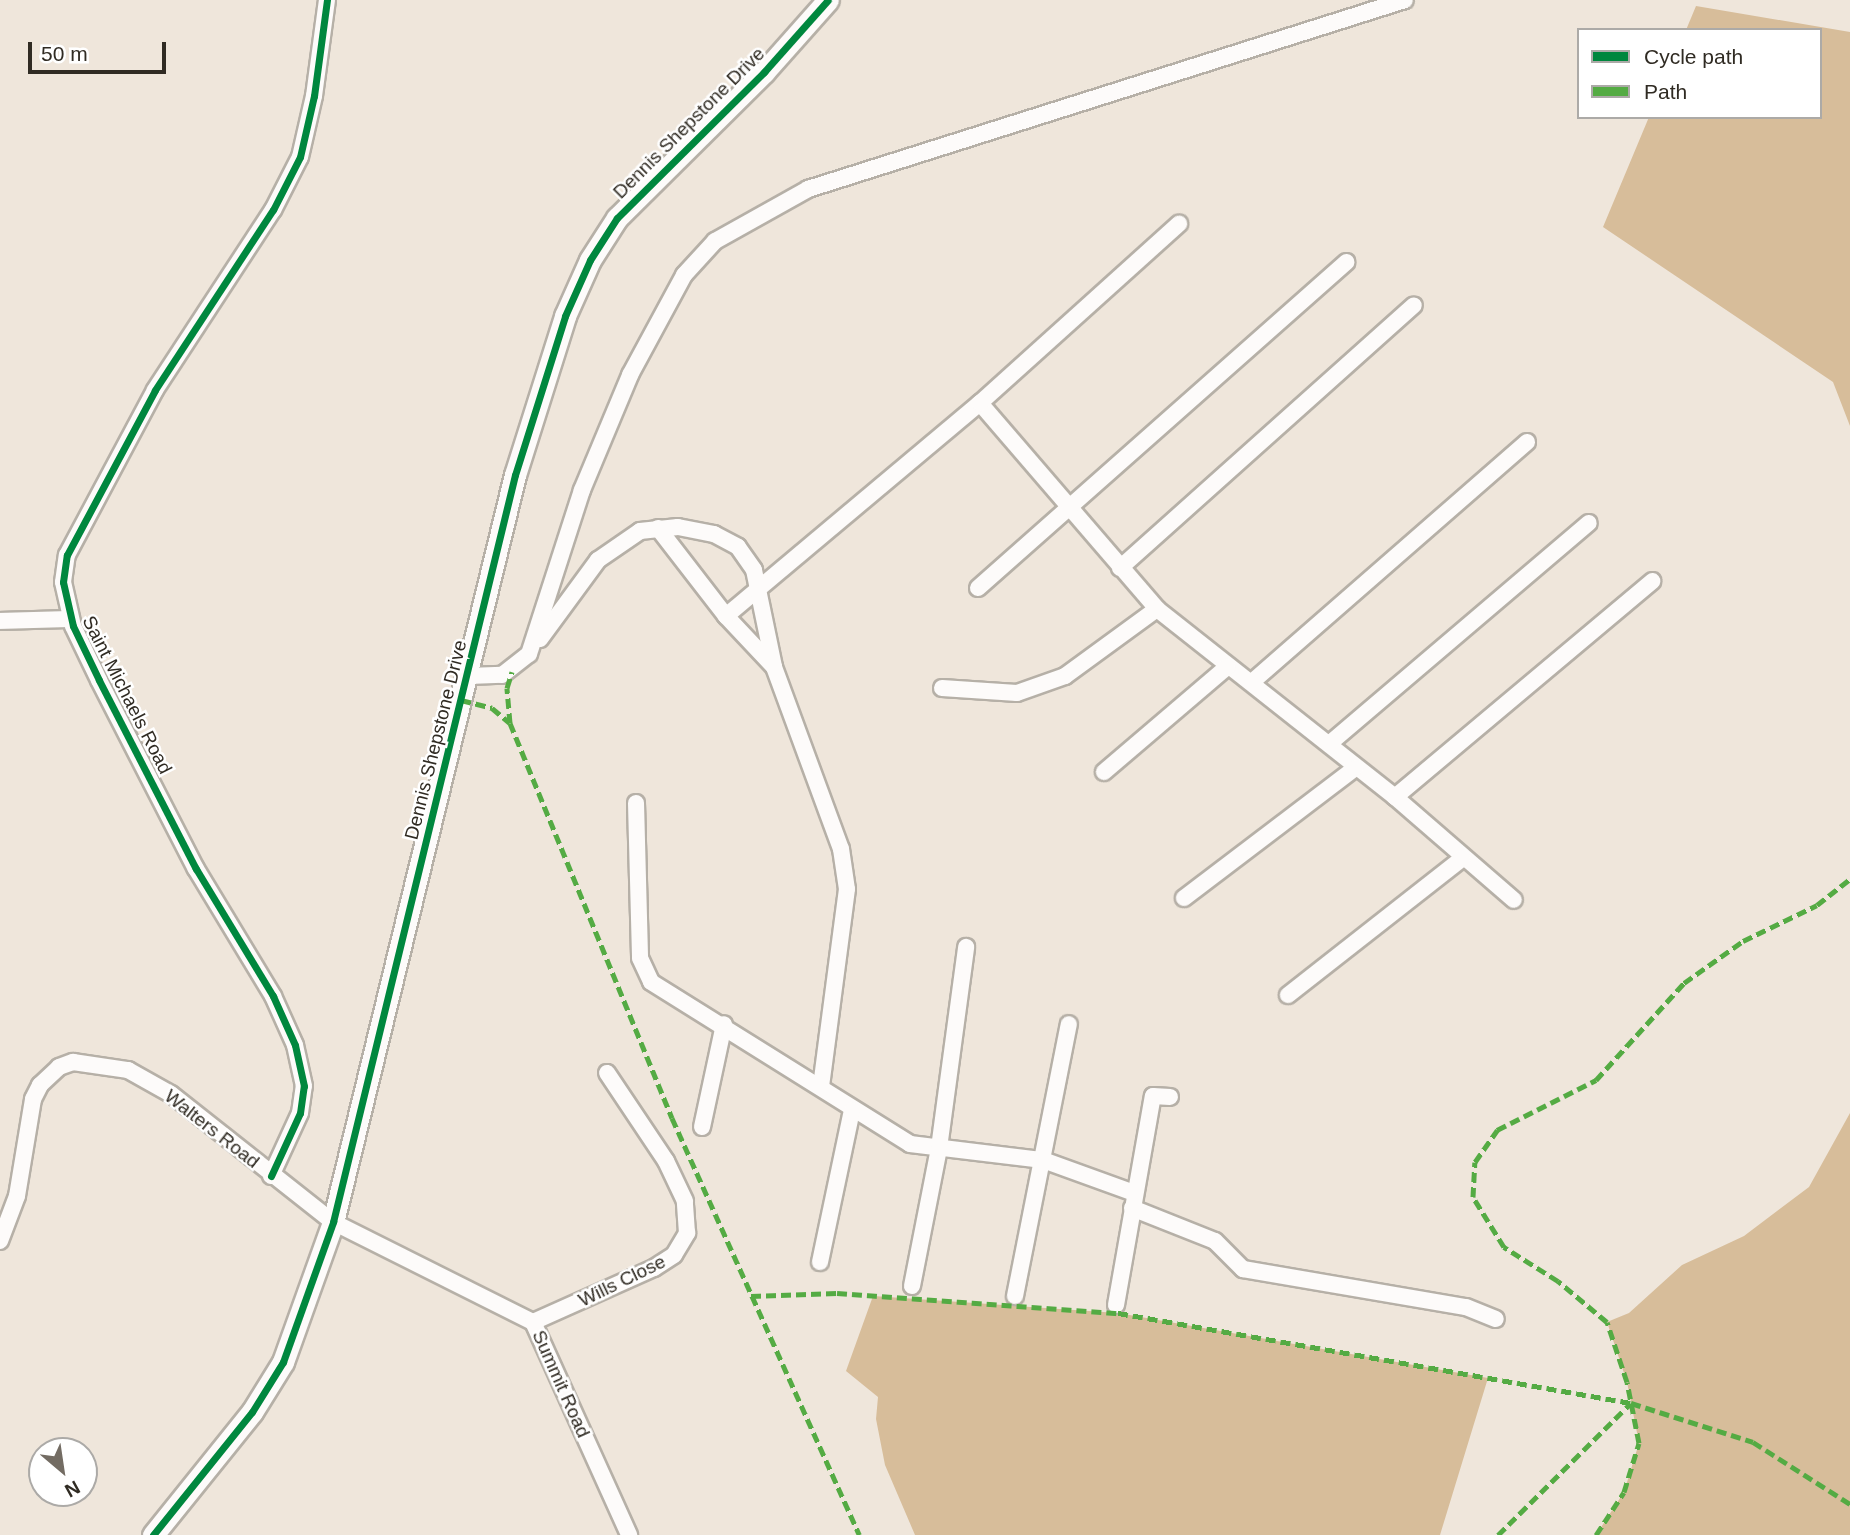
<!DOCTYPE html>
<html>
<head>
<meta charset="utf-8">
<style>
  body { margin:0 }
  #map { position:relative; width:1850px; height:1535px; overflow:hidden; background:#efe6db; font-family:Arial,sans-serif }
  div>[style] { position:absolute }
  .forest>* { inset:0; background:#d7bd9a }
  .roads { filter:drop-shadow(2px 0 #b6b0a7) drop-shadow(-2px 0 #b6b0a7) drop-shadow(0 2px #b6b0a7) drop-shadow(0 -2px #b6b0a7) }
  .street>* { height:16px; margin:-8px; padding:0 8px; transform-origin:8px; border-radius:8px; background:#fdfbfa }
  .secondary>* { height:21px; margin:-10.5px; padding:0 10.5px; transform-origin:10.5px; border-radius:10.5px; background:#fdfbfa }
  .quiet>* { height:5px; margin-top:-2.5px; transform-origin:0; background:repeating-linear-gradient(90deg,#54ab43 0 10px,transparent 0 15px) }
  .cycleway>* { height:7px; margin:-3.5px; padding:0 3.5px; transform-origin:3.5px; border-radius:3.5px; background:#00873e }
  span { translate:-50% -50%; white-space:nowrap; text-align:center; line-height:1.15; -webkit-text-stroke:5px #fff; paint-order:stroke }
  .street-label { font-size:19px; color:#302b23 }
  .legend { position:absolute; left:1577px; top:28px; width:245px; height:91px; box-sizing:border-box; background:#fff; border:2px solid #acaaa7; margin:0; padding:9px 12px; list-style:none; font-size:21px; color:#302b23 }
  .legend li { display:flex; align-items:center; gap:14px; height:35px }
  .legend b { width:35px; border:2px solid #acaaa7 }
  .north { position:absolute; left:28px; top:1437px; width:70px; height:70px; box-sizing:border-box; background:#fff; border:2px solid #acaaa7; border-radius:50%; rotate:151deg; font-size:19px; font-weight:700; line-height:28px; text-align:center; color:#302b23 }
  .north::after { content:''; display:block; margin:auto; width:24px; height:32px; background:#736c63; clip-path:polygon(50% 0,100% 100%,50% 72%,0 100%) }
  .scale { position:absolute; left:28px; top:42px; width:138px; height:32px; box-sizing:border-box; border:4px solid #302b23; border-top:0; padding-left:9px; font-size:21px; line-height:24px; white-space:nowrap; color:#302b23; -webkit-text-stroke:5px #fff; paint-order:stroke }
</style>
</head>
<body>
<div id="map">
  <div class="forest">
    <i style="clip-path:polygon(1696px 6px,1850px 32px,1850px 426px,1833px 382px,1603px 227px,1649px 117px,1820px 117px,1820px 30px,1686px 30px)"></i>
    <i style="clip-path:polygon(1850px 1113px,1850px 1535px,1596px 1535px,1624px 1492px,1639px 1443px,1627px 1382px,1607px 1322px,1629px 1313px,1682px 1265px,1744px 1236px,1809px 1187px)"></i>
    <i style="clip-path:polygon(873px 1296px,1118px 1313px,1488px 1378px,1440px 1535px,915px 1535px,885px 1465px,876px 1419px,878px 1397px,846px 1371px)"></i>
  </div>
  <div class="roads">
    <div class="street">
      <i style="left:980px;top:403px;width:272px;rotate:49.3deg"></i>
      <i style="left:1157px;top:609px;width:303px;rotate:38.3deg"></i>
      <i style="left:1395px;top:797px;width:157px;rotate:40.9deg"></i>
      <i style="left:658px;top:528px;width:111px;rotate:52.3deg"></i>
      <i style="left:726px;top:616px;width:70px;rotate:46.7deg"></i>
      <i style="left:1120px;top:568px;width:394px;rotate:-41.8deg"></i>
      <i style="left:978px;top:588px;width:492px;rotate:-41.5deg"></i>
      <i style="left:726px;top:616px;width:331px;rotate:-40deg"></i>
      <i style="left:980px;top:403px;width:268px;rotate:-42deg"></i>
      <i style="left:0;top:621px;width:70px;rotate:-1.6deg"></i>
      <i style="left:540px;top:639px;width:98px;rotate:-53.7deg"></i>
      <i style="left:598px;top:560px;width:51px;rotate:-34.6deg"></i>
      <i style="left:640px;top:531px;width:38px;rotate:-6deg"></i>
      <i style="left:678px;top:527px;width:37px;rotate:11deg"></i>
      <i style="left:714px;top:534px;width:27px;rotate:28deg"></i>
      <i style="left:738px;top:547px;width:28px;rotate:55deg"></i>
      <i style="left:754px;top:570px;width:99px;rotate:78.3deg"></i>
      <i style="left:774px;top:667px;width:194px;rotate:69.8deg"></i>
      <i style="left:841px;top:849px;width:40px;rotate:81.5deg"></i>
      <i style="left:847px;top:889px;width:200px;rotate:97.5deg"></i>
      <i style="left:468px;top:676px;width:34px;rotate:-2deg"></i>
      <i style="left:502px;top:675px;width:34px;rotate:-38deg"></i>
      <i style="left:529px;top:654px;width:172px;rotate:-72.1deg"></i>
      <i style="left:582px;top:490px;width:125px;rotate:-67.3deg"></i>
      <i style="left:630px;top:375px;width:114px;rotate:-61.6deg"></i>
      <i style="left:684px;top:275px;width:46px;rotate:-47.6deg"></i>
      <i style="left:715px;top:241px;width:107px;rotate:-29.2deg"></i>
      <i style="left:808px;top:189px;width:626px;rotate:-17.57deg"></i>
      <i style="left:1252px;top:682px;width:365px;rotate:-41.1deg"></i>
      <i style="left:942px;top:688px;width:75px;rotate:3.8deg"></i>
      <i style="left:1017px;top:693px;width:51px;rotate:-19.5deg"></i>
      <i style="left:1065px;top:676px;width:114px;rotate:-36.1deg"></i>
      <i style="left:1329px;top:744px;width:341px;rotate:-40.4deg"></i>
      <i style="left:1104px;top:772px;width:162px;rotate:-40.5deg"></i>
      <i style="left:1395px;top:797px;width:336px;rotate:-40deg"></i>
      <i style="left:636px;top:803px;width:155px;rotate:88.5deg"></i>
      <i style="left:640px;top:958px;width:26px;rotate:65deg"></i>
      <i style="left:651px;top:982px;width:305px;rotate:32deg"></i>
      <i style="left:910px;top:1144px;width:134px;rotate:6.9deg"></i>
      <i style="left:1043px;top:1160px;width:97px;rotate:19.9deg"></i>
      <i style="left:1184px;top:898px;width:215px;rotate:-37.2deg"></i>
      <i style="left:1288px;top:995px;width:222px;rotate:-38.1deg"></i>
      <i style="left:702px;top:1127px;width:105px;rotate:-77.9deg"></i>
      <i style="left:271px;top:1176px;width:69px;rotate:-65.3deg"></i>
      <i style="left:300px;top:1113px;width:27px;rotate:-82deg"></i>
      <i style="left:304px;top:1086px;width:42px;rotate:-102.4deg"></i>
      <i style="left:295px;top:1045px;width:54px;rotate:-114.2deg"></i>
      <i style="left:273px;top:996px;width:149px;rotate:-121.2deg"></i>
      <i style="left:196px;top:869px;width:212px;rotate:-117.2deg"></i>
      <i style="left:99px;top:680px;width:60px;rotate:-115.7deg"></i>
      <i style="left:73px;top:626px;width:45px;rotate:-102.8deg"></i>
      <i style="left:63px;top:582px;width:27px;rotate:-82deg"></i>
      <i style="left:67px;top:555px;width:187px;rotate:-61.9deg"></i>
      <i style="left:155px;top:390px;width:215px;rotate:-56.8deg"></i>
      <i style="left:273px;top:210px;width:59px;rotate:-63deg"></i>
      <i style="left:300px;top:157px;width:63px;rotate:-77.1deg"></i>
      <i style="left:314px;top:96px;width:97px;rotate:-82.3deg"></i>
      <i style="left:1132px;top:1208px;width:89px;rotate:21.7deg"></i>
      <i style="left:1215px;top:1241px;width:40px;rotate:45deg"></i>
      <i style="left:1243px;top:1269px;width:226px;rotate:9.7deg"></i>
      <i style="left:1466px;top:1307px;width:32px;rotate:22deg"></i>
      <i style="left:0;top:1241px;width:48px;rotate:-69.3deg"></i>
      <i style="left:17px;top:1196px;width:98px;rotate:-80.6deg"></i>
      <i style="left:33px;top:1099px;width:16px;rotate:-63deg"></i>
      <i style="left:40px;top:1085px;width:26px;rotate:-43deg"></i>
      <i style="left:59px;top:1067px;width:15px;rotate:-20deg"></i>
      <i style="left:73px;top:1062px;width:56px;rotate:8.3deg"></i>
      <i style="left:128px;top:1070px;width:49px;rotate:29.2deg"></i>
      <i style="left:171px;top:1094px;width:206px;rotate:38.3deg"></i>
      <i style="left:333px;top:1222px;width:224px;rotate:26.6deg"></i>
      <i style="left:533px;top:1322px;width:234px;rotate:65.7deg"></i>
      <i style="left:820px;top:1262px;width:155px;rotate:-78.1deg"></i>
      <i style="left:912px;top:1286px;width:141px;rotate:-78.9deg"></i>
      <i style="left:939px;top:1148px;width:203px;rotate:-82.3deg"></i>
      <i style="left:1015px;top:1296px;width:277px;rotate:-78.8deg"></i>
      <i style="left:1116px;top:1305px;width:212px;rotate:-80deg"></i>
      <i style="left:1153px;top:1096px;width:17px;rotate:3deg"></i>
      <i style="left:533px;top:1322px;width:133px;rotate:-24.1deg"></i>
      <i style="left:654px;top:1268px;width:24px;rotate:-33deg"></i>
      <i style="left:674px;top:1255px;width:26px;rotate:-59deg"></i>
      <i style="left:687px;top:1233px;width:32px;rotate:-94deg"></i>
      <i style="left:685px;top:1201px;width:44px;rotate:-115.4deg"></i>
      <i style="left:666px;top:1161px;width:106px;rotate:-123.8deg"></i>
    </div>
    <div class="secondary">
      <i style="left:153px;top:1535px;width:158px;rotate:-51.2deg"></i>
      <i style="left:252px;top:1412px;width:59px;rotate:-58.2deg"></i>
      <i style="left:283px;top:1362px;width:149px;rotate:-70.3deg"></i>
      <i style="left:333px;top:1222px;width:769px;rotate:-76.31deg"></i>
      <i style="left:515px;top:475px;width:167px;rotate:-72.5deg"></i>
      <i style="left:565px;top:316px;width:61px;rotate:-65.9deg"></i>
      <i style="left:590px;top:260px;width:50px;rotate:-57.3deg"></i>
      <i style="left:617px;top:218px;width:207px;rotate:-44.8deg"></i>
      <i style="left:764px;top:72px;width:96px;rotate:-48.4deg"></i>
    </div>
  </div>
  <div class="quiet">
    <i style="left:461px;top:700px;width:32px;rotate:14deg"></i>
    <i style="left:492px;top:708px;width:23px;rotate:40deg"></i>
    <i style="left:510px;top:723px;width:427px;rotate:67.7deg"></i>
    <i style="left:672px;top:1118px;width:457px;rotate:65.8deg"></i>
    <i style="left:510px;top:723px;width:35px;rotate:-95deg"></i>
    <i style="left:507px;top:688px;width:17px;rotate:-73deg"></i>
    <i style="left:751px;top:1296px;width:86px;rotate:-2deg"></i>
    <i style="left:837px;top:1293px;width:282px;rotate:4.1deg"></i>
    <i style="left:1118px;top:1313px;width:521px;rotate:9.95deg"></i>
    <i style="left:1631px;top:1403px;width:128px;rotate:17.7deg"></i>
    <i style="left:1753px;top:1442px;width:115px;rotate:32.6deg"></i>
    <i style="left:1498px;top:1535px;width:187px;rotate:-44.8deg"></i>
    <i style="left:1596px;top:1535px;width:51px;rotate:-56.9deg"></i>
    <i style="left:1624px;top:1492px;width:51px;rotate:-73deg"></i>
    <i style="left:1639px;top:1443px;width:62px;rotate:-101.1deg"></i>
    <i style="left:1627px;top:1382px;width:63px;rotate:-108.4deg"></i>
    <i style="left:1607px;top:1322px;width:64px;rotate:-140.1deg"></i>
    <i style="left:1558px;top:1281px;width:64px;rotate:-147.8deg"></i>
    <i style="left:1504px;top:1247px;width:59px;rotate:-121.8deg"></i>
    <i style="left:1473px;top:1197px;width:35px;rotate:-87deg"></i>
    <i style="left:1475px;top:1162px;width:39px;rotate:-55deg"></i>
    <i style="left:1497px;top:1130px;width:111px;rotate:-26.8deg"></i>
    <i style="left:1596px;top:1080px;width:131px;rotate:-47.8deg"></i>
    <i style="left:1684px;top:983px;width:72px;rotate:-35.4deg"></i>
    <i style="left:1743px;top:941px;width:82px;rotate:-25.9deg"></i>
    <i style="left:1817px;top:905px;width:42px;rotate:-38.2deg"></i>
  </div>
  <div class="cycleway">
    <i style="left:271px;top:1176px;width:69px;rotate:-65.3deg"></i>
    <i style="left:300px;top:1113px;width:27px;rotate:-82deg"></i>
    <i style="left:304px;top:1086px;width:42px;rotate:-102.4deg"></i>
    <i style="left:295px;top:1045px;width:54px;rotate:-114.2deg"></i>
    <i style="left:273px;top:996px;width:149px;rotate:-121.2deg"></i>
    <i style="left:196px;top:869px;width:212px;rotate:-117.2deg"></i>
    <i style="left:99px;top:680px;width:60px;rotate:-115.7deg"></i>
    <i style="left:73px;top:626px;width:45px;rotate:-102.8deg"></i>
    <i style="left:63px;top:582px;width:27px;rotate:-82deg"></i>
    <i style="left:67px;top:555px;width:187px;rotate:-61.9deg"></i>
    <i style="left:155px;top:390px;width:215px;rotate:-56.8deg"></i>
    <i style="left:273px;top:210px;width:59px;rotate:-63deg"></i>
    <i style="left:300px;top:157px;width:63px;rotate:-77.1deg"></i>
    <i style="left:314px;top:96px;width:97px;rotate:-82.3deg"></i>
    <i style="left:153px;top:1535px;width:158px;rotate:-51.2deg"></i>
    <i style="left:252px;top:1412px;width:59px;rotate:-58.2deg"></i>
    <i style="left:283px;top:1362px;width:149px;rotate:-70.3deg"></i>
    <i style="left:333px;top:1222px;width:769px;rotate:-76.31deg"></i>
    <i style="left:515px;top:475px;width:167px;rotate:-72.5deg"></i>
    <i style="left:565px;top:316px;width:61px;rotate:-65.9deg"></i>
    <i style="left:590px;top:260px;width:50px;rotate:-57.3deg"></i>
    <i style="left:617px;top:218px;width:207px;rotate:-44.8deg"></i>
    <i style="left:764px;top:72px;width:96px;rotate:-48.4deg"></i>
  </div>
  <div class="street-label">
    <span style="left:689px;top:123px;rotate:-45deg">Dennis Shepstone Drive</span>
    <span style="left:127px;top:695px;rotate:63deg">Saint Michaels Road</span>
    <span style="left:436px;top:740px;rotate:-76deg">Dennis Shepstone Drive</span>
    <span style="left:212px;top:1129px;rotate:38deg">Walters Road</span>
    <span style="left:622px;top:1281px;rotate:-26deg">Wills Close</span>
    <span style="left:561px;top:1384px;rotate:66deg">Summit Road</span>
  </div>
  <ul class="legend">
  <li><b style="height:9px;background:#00873e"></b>Cycle path</li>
  <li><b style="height:9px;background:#54ab43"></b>Path</li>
  </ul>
  <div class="north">N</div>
  <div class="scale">50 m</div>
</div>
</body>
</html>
